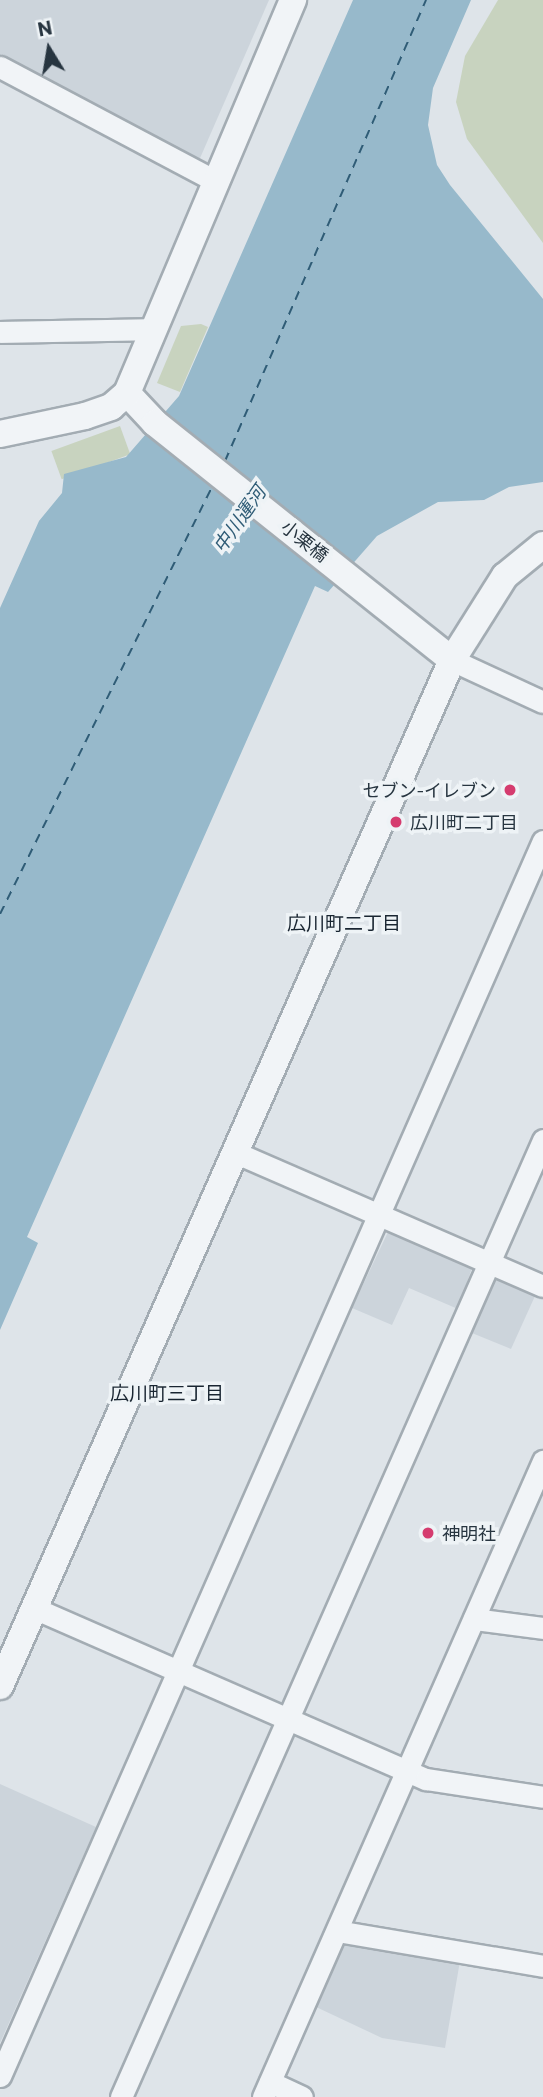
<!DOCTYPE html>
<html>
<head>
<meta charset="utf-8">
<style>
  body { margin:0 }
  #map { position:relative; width:543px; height:2097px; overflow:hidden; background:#dee4e9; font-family:Commissioner,"Noto Sans JP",sans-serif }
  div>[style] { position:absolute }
  .built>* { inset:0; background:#ccd4db }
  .green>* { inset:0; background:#c8d3bf; transform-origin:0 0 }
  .water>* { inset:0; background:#97b9cb }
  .ferry>* { height:2px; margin-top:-1px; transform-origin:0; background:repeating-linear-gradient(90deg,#2f5c76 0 9px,transparent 0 16px) }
  .roads { filter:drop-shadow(2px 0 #a3acb3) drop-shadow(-2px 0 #a3acb3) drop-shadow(0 2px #a3acb3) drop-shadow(0 -2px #a3acb3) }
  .minor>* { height:21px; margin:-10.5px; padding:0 10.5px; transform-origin:10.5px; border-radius:10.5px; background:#f1f4f7 }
  .tertiary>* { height:26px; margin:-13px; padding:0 13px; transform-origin:13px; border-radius:13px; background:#f1f4f7 }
  .dots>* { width:19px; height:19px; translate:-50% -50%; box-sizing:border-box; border:4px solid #eef3f6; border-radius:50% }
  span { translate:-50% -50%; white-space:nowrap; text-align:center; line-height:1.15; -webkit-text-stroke:7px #eef3f6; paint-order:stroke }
  .street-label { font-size:18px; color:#273540 }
  .poi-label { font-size:18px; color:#273540 }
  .right { translate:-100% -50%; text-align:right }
  .left { translate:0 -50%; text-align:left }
  .water-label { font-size:19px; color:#2f5c76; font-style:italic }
  .neighbourhood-label { font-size:19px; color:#192531 }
  .north { position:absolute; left:14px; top:14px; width:70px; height:70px; -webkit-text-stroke:5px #eef3f6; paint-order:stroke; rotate:349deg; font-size:19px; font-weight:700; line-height:28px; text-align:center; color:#273540 }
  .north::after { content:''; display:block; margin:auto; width:24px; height:32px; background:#273540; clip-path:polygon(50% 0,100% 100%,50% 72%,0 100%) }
</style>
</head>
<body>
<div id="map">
  <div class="built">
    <i style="clip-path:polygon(0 0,269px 0,197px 165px,0 63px)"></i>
    <i style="clip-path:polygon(388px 1232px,472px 1268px,458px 1309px,409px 1288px,392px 1325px,352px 1308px)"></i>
    <i style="clip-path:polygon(496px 1279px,535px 1296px,511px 1349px,467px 1331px,488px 1281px)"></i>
    <i style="clip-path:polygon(0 1784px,96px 1827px,0 2043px)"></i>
    <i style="clip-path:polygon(343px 1945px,460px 1961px,445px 2048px,382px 2038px,314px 2006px)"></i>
  </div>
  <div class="green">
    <i style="clip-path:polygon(498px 0,543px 0,543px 243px,467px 139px,456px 102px,465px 56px)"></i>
    <i style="clip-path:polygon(201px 324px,208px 327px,180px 392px,157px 383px,181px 326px)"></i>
    <i style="left:120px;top:426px;width:30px;height:73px;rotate:70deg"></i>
  </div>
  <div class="water">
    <i style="clip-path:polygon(353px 0,471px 0,433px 88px,428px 125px,437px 165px,450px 185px,543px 299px,543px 482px,509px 487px,484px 500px,438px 502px,377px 536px,328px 592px,315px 586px,27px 1237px,38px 1243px,0 1330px,0 608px,39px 521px,62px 493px,64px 474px,126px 457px,179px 396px)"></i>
  </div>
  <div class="ferry">
    <i style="left:225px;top:461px;width:503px;rotate:-66.44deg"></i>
    <i style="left:0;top:914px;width:479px;rotate:-63.6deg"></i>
  </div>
  <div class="roads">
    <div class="minor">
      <i style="left:0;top:67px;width:246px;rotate:27.9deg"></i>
      <i style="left:0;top:332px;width:151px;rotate:-1.1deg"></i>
      <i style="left:452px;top:660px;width:100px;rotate:24.8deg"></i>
      <i style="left:239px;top:1154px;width:331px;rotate:23.5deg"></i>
      <i style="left:34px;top:1608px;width:428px;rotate:23.6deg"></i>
      <i style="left:426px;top:1779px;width:118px;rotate:8.7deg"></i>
      <i style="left:474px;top:1619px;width:70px;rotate:7.4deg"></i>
      <i style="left:337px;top:1931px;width:209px;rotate:9.6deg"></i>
      <i style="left:0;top:2076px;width:1349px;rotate:-66.27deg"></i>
      <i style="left:270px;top:2082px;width:35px;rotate:25deg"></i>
      <i style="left:121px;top:2097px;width:1046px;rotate:-66.2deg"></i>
      <i style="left:263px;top:2097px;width:695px;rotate:-66.24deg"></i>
    </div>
    <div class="tertiary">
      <i style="left:127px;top:393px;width:41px;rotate:47deg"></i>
      <i style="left:155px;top:423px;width:380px;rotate:38.6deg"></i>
      <i style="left:0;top:434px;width:87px;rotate:-12deg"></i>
      <i style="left:85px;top:416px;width:28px;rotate:-19deg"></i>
      <i style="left:111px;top:407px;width:21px;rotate:-41deg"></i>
      <i style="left:127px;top:393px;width:427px;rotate:-67.1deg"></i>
      <i style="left:0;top:1686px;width:1121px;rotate:-66.22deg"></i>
      <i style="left:452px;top:660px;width:99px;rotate:-57.8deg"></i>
      <i style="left:505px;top:576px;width:49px;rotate:-39.2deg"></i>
    </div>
  </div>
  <div class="dots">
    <i style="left:510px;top:790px;background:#d53c6f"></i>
    <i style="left:396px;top:822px;background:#d53c6f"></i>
    <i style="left:428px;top:1533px;background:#d53c6f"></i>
  </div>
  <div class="street-label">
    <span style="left:305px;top:541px;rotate:38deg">小栗橋</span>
  </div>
  <div class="poi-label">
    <span class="right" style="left:496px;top:790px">セブン-イレブン</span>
    <span class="left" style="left:410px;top:822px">広川町二丁目</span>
    <span class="left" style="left:442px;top:1533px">神明社</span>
  </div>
  <div class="water-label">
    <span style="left:239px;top:519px;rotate:-55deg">中川運河</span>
  </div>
  <div class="neighbourhood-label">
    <span style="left:344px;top:923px">広川町二丁目</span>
    <span style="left:167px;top:1393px">広川町三丁目</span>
  </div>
  <div class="north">N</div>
</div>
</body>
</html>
